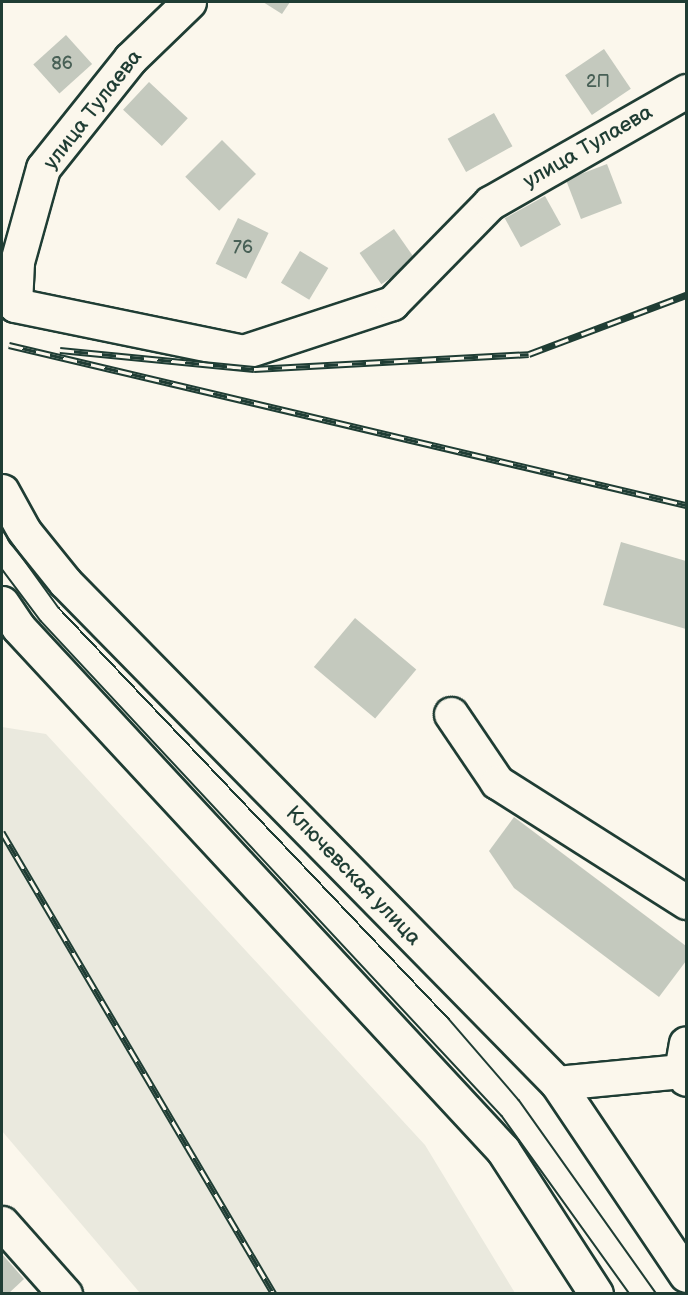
<!DOCTYPE html>
<html>
<head>
<meta charset="utf-8">
<style>
  body { margin:0 }
  #map { position:relative; width:688px; height:1295px; overflow:hidden; background:#fbf7ec; font-family:"Balsamiq Sans",sans-serif }
  div>[style] { position:absolute }
  .built>* { inset:0; background:#eae9de }
  .building>* { inset:0; background:#c4c9be; transform-origin:0 0 }
  .roads { filter:drop-shadow(2px 0 #1f3d34) drop-shadow(-2px 0 #1f3d34) drop-shadow(0 2px #1f3d34) drop-shadow(0 -2px #1f3d34) }
  .minor>* { height:33px; margin:-16.5px; padding:0 16.5px; transform-origin:16.5px; border-radius:16.5px; background:#fbf7ec }
  .major>* { height:33px; margin:-16.5px; padding:0 16.5px; transform-origin:16.5px; border-radius:16.5px; background:#fbf7ec }
  .tram>* { height:1.5px; margin:-0.75px; padding:0 0.75px; transform-origin:0.75px; border-radius:0.75px; background:#1f3d34 }
  .rail>* { height:7px; margin-top:-3.5px; transform-origin:0; background:repeating-linear-gradient(90deg,#fbf7ec 0 14px,#1f3d34 0 28px); box-sizing:border-box; border-block:2px solid #1f3d34 }
  span { translate:-50% -50%; white-space:nowrap; text-align:center; line-height:1.15; -webkit-text-stroke:6px #fbf7ec; paint-order:stroke }
  .number-label { font-size:18px; color:#486056 }
  .number-label span { -webkit-text-stroke-width:0 }
  .street-label { font-size:21px; color:#1f3d34 }
  .frame { position:absolute; inset:0; border:3px solid #1f3d34; pointer-events:none }
</style>
</head>
<body>
<div id="map">
  <div class="built">
    <i style="clip-path:polygon(2px 727px,46px 734px,425px 1145px,515px 1293px,140px 1293px,2px 1131px)"></i>
  </div>
  <div class="building">
    <i style="clip-path:polygon(263px 2px,290px 2px,282px 14px)"></i>
    <i style="left:66px;top:35px;width:39px;height:44px;rotate:48deg"></i>
    <i style="left:604px;top:49px;width:48px;height:47px;rotate:56deg"></i>
    <i style="left:149px;top:82px;width:53px;height:38px;rotate:43deg"></i>
    <i style="left:494px;top:113px;width:38px;height:53px;rotate:61deg"></i>
    <i style="left:222px;top:140px;width:48px;height:52px;rotate:45deg"></i>
    <i style="left:607px;top:164px;width:42px;height:44px;rotate:69deg"></i>
    <i style="left:545px;top:196px;width:33px;height:46px;rotate:61deg"></i>
    <i style="left:238px;top:218px;width:34px;height:51px;rotate:26deg"></i>
    <i style="left:394px;top:229px;width:38px;height:42px;rotate:55deg"></i>
    <i style="left:300px;top:251px;width:33px;height:37px;rotate:31deg"></i>
    <i style="clip-path:polygon(621px 542px,686px 561px,686px 629px,603px 605px)"></i>
    <i style="left:355px;top:618px;width:80px;height:64px;rotate:40deg"></i>
    <i style="clip-path:polygon(514px 817px,686px 946px,686px 961px,659px 997px,514px 888px,489px 851px)"></i>
    <i style="clip-path:polygon(2px 1254px,24px 1279px,8px 1294px,2px 1294px)"></i>
  </div>
  <div class="roads">
    <div class="minor">
      <i style="left:189px;top:2px;width:82px;rotate:136deg"></i>
      <i style="left:130px;top:59px;width:139px;rotate:128.6deg"></i>
      <i style="left:43px;top:168px;width:98px;rotate:105.5deg"></i>
      <i style="left:17px;top:262px;width:43px;rotate:92.7deg"></i>
      <i style="left:15px;top:305px;width:233px;rotate:11.6deg"></i>
      <i style="left:243px;top:352px;width:157px;rotate:-18.2deg"></i>
      <i style="left:392px;top:303px;width:140px;rotate:-45.6deg"></i>
      <i style="left:490px;top:203px;width:226px;rotate:-29.7deg"></i>
      <i style="left:451px;top:714px;width:82px;rotate:55.9deg"></i>
      <i style="left:497px;top:782px;width:224px;rotate:32.4deg"></i>
      <i style="left:681px;top:1071px;width:28px;rotate:-80deg"></i>
      <i style="left:557px;top:1083px;width:125px;rotate:-5.5deg"></i>
      <i style="left:681px;top:1071px;width:9px;rotate:58deg"></i>
      <i style="left:2px;top:1223px;width:95px;rotate:48.4deg"></i>
    </div>
    <div class="major">
      <i style="left:2px;top:491px;width:46px;rotate:61.2deg"></i>
      <i style="left:24px;top:531px;width:65px;rotate:51.2deg"></i>
      <i style="left:65px;top:582px;width:702px;rotate:45.52deg"></i>
      <i style="left:557px;top:1083px;width:231px;rotate:56.1deg"></i>
      <i style="left:2px;top:603px;width:29px;rotate:56deg"></i>
      <i style="left:18px;top:627px;width:713px;rotate:47.16deg"></i>
      <i style="left:503px;top:1150px;width:171px;rotate:57.1deg"></i>
    </div>
  </div>
  <div class="tram">
    <i style="left:2px;top:529px;width:97px;rotate:54.2deg"></i>
    <i style="left:59px;top:608px;width:567px;rotate:46.5deg"></i>
    <i style="left:449px;top:1019px;width:107px;rotate:49.2deg"></i>
    <i style="left:519px;top:1100px;width:238px;rotate:54.6deg"></i>
    <i style="left:2px;top:569px;width:65px;rotate:53.1deg"></i>
    <i style="left:41px;top:621px;width:676px;rotate:47.04deg"></i>
    <i style="left:502px;top:1116px;width:219px;rotate:54.3deg"></i>
  </div>
  <div class="rail">
    <i style="left:9px;top:345px;width:696px;rotate:13.3deg"></i>
    <i style="left:60px;top:350px;width:195px;rotate:5.6deg"></i>
    <i style="left:254px;top:369px;width:275px;rotate:-3.1deg"></i>
    <i style="left:529px;top:354px;width:168px;rotate:-20.6deg"></i>
    <i style="left:2px;top:832px;width:536px;rotate:59.51deg"></i>
  </div>
  <div class="number-label">
    <span style="left:62px;top:64px">86</span>
    <span style="left:598px;top:82px">2П</span>
    <span style="left:243px;top:248px">76</span>
  </div>
  <div class="street-label">
    <span style="left:93px;top:110px;rotate:-52deg">улица Тулаева</span>
    <span style="left:588px;top:147px;rotate:-30deg">улица Тулаева</span>
    <span style="left:353px;top:876px;rotate:46deg">Ключевская улица</span>
  </div>
  <div class="frame"></div>
</div>
</body>
</html>
